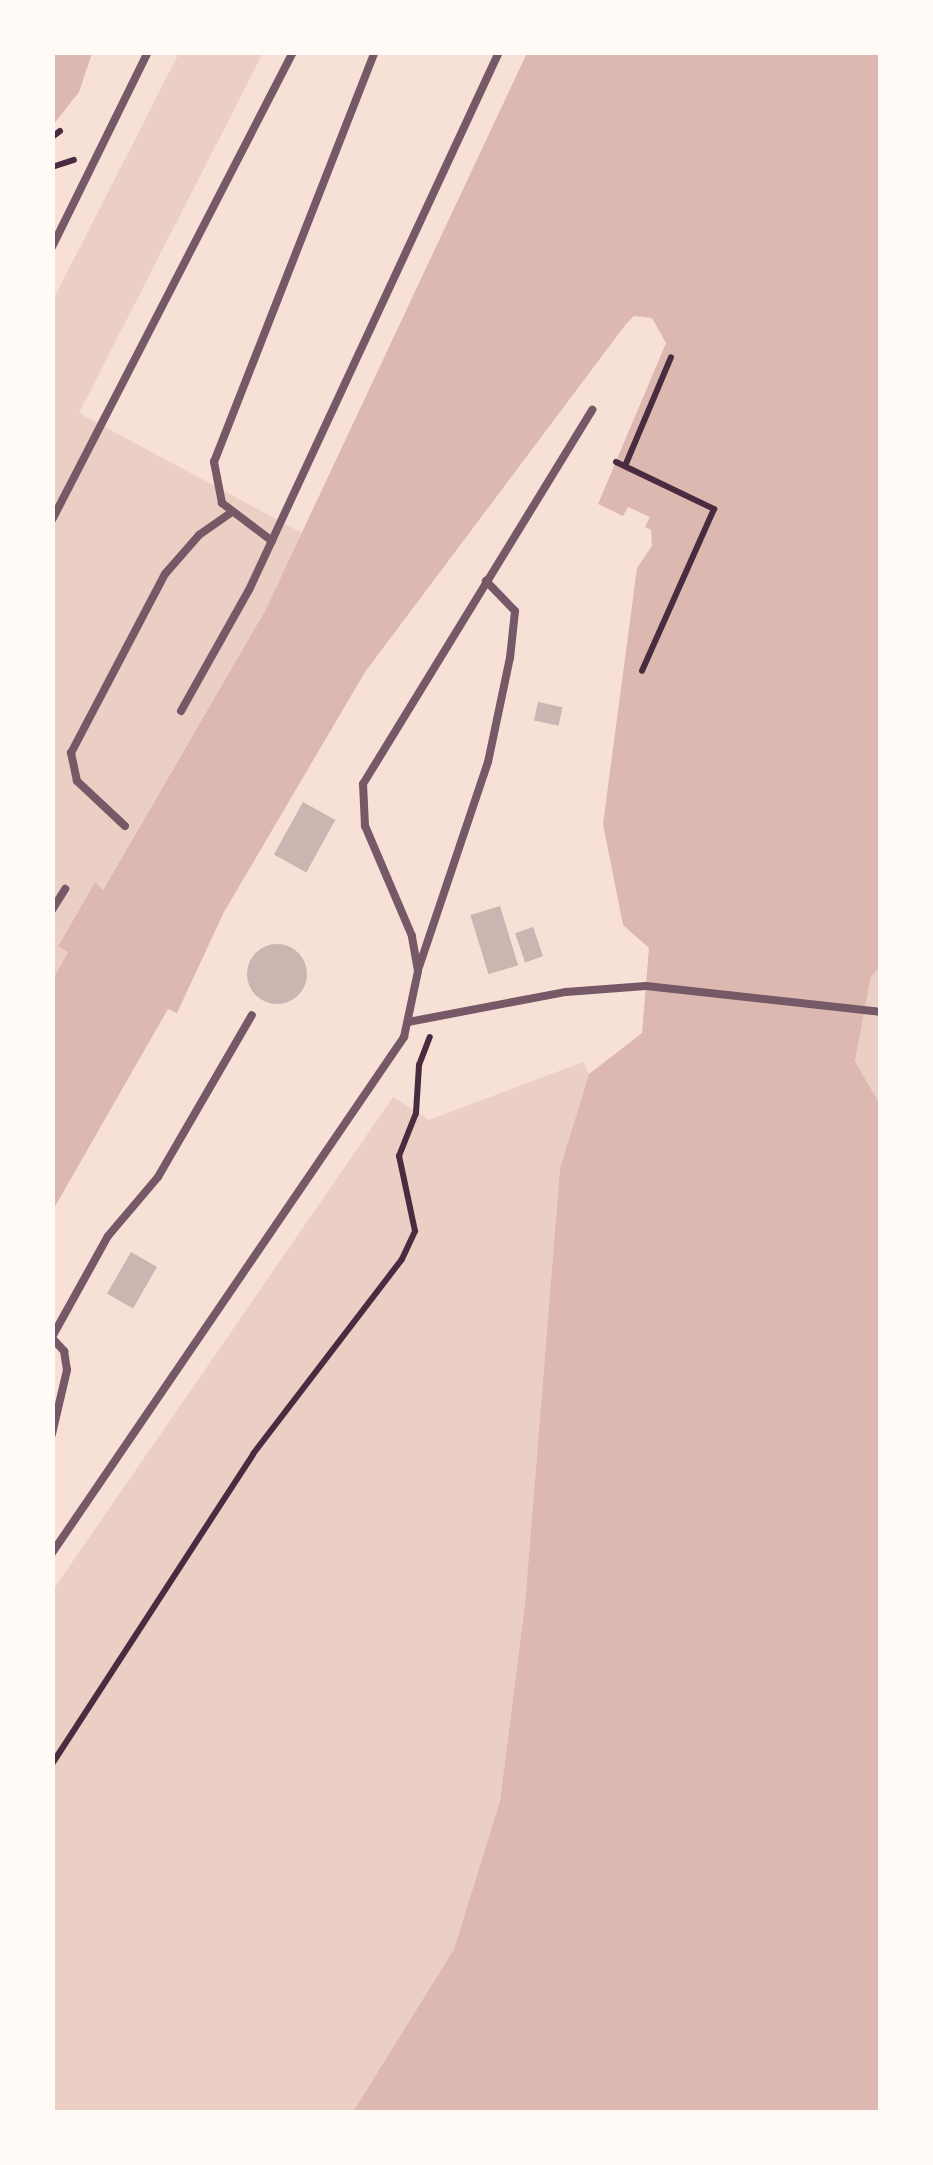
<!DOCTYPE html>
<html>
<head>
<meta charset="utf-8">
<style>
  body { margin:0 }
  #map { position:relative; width:933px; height:2165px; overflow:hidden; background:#f7e1d7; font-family:Bitter,serif }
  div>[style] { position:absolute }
  .green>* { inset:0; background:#ebcfc5 }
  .water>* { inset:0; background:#dcb8b0 }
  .building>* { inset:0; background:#ccb4b1; transform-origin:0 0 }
  .round { border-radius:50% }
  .path>* { height:6px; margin:-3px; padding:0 3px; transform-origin:3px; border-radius:3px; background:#4a2c40 }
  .service>* { height:8px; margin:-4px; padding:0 4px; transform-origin:4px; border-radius:4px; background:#755966 }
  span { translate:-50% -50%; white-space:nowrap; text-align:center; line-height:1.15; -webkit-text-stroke:8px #fffaf5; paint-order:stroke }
  .frame { position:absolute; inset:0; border:55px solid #fffaf5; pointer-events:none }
</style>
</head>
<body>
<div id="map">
  <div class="green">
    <i style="clip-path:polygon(179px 53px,263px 53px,79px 413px,302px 533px,266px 609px,102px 891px,95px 882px,58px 945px,68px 952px,53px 979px,53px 300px)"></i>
    <i style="clip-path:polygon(880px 968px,880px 1104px,855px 1063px,871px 976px)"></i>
    <i style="clip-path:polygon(583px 1062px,589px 1074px,560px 1168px,525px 1604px,500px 1801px,454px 1949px,353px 2112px,53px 2112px,53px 1590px,393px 1097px,429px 1120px)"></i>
  </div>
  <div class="water">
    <i style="clip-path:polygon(53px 52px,92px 53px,79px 92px,53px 125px)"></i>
    <i style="clip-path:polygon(527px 53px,880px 53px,880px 968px,871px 976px,855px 1062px,880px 1104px,880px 2112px,353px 2112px,454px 1949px,500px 1801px,525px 1604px,560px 1168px,589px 1074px,642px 1033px,649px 948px,623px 925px,603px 824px,637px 568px,652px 546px,651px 530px,645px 527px,650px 517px,628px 507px,623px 516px,598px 504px,666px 343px,652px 318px,634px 316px,626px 324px,365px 672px,224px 912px,177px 1013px,168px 1009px,53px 1210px,53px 979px,68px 952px,58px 946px,95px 882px,103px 890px,266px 609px)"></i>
  </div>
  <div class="building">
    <i style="left:538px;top:702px;width:25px;height:19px;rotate:12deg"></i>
    <i style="left:303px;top:802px;width:37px;height:60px;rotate:29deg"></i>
    <i style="left:500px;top:906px;width:62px;height:31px;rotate:73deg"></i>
    <i style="left:533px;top:927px;width:31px;height:19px;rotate:71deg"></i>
    <i class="round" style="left:247px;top:944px;width:60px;height:60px"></i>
    <i style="left:131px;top:1252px;width:30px;height:48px;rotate:30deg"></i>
  </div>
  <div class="path">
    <i style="left:52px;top:137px;width:10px;rotate:-37deg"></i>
    <i style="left:52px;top:167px;width:23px;rotate:-18deg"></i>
    <i style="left:616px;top:462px;width:109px;rotate:25.6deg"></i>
    <i style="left:714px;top:509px;width:177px;rotate:114deg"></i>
    <i style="left:625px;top:466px;width:118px;rotate:-67.1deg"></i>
    <i style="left:52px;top:1764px;width:369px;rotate:-57deg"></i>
    <i style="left:253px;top:1454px;width:245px;rotate:-52.6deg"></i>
    <i style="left:402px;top:1259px;width:31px;rotate:-65deg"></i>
    <i style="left:415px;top:1231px;width:77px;rotate:-102deg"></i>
    <i style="left:399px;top:1156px;width:46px;rotate:-68.4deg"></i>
    <i style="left:416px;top:1113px;width:48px;rotate:-86.4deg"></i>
    <i style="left:419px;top:1065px;width:30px;rotate:-69deg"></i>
  </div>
  <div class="service">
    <i style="left:52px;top:247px;width:217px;rotate:-63.8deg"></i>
    <i style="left:52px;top:520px;width:526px;rotate:-62.75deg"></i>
    <i style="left:272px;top:541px;width:63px;rotate:-142.8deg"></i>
    <i style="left:222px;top:503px;width:42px;rotate:-101deg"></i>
    <i style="left:214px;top:462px;width:440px;rotate:-68.6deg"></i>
    <i style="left:181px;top:711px;width:139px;rotate:-60.7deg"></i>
    <i style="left:249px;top:590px;width:593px;rotate:-65.08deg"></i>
    <i style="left:125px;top:826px;width:66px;rotate:-136.8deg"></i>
    <i style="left:77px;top:781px;width:29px;rotate:-102deg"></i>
    <i style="left:71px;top:753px;width:202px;rotate:-62.3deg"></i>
    <i style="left:165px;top:574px;width:52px;rotate:-48.9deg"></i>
    <i style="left:199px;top:535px;width:38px;rotate:-35deg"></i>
    <i style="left:52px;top:910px;width:25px;rotate:-58deg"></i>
    <i style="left:419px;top:967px;width:216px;rotate:-71.4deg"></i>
    <i style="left:488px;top:762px;width:106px;rotate:-78.1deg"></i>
    <i style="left:510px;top:658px;width:47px;rotate:-83.9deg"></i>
    <i style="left:515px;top:611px;width:42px;rotate:-134deg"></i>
    <i style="left:408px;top:1022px;width:161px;rotate:-10.8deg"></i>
    <i style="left:566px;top:992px;width:80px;rotate:-4.3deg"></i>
    <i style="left:646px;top:986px;width:235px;rotate:6.3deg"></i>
    <i style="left:52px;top:1337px;width:115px;rotate:-61deg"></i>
    <i style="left:108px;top:1236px;width:77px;rotate:-49.7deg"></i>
    <i style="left:158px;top:1177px;width:187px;rotate:-59.9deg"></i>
    <i style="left:52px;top:1338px;width:18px;rotate:47deg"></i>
    <i style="left:64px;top:1351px;width:19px;rotate:81deg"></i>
    <i style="left:67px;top:1370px;width:66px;rotate:103.2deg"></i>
    <i style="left:52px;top:1553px;width:625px;rotate:-55.7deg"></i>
    <i style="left:404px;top:1037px;width:67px;rotate:-78deg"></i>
    <i style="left:418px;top:971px;width:36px;rotate:-100deg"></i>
    <i style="left:412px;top:936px;width:120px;rotate:-113.1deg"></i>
    <i style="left:365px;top:826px;width:42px;rotate:-92.7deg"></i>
    <i style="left:363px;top:784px;width:439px;rotate:-58.5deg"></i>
  </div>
  <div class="frame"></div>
</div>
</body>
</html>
